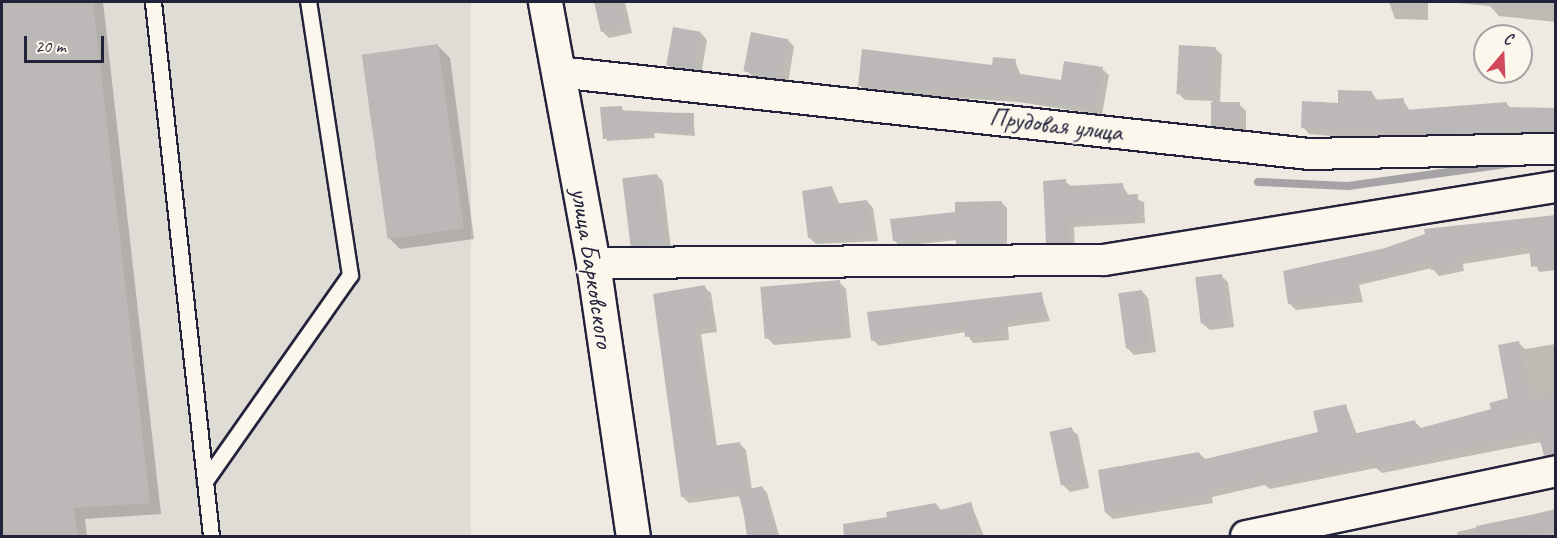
<!DOCTYPE html>
<html>
<head>
<meta charset="utf-8">
<style>
  body { margin:0 }
  #map { position:relative; width:1557px; height:538px; overflow:hidden; background:#eeeae2; font-family:Caveat,sans-serif }
  div>[style] { position:absolute }
  .built>* { inset:0; background:#dfdbd5; transform-origin:0 0 }
  .shadow>* { inset:0; background:#0003 }
  .stream>* { height:8px; margin:-4px; padding:0 4px; transform-origin:4px; border-radius:4px; background:#a6a3a7 }
  .building>* { inset:0; background:#bcb8b8; transform-origin:0 0 }
  .roads { filter:drop-shadow(2px 0 #22223b) drop-shadow(-2px 0 #22223b) drop-shadow(0 2px #22223b) drop-shadow(0 -2px #22223b) }
  .service>* { height:15px; margin:-7.5px; padding:0 7.5px; transform-origin:7.5px; border-radius:7.5px; background:#fbf7ec }
  .minor>* { height:30px; margin:-15px; padding:0 15px; transform-origin:15px; border-radius:15px; background:#fbf7ec }
  .tertiary>* { height:33px; margin:-16.5px; padding:0 16.5px; transform-origin:16.5px; border-radius:16.5px; background:#fbf7ec }
  span { translate:-50% -50%; white-space:nowrap; text-align:center; line-height:1.15; -webkit-text-stroke:4.5px #fbf7ec; paint-order:stroke }
  .street-label { font-size:26px; color:#22223b }
  .frame { position:absolute; inset:0; border:3px solid #22223b; pointer-events:none }
  .north { position:absolute; left:1473px; top:24px; width:60px; height:60px; box-sizing:border-box; background:#fbf7ec; border:2px solid #a4a2a5; border-radius:50%; rotate:19deg; font-size:16px; font-weight:700; line-height:24px; text-align:center; color:#22223b }
  .north::after { content:''; display:block; margin:auto; width:21px; height:27px; background:#d1495b; clip-path:polygon(50% 0,100% 100%,50% 72%,0 100%) }
  .scale { position:absolute; left:24px; top:36px; width:80px; height:27px; box-sizing:border-box; border:3px solid #22223b; border-top:0; padding-left:8px; font-size:18px; line-height:21px; white-space:nowrap; color:#22223b; -webkit-text-stroke:4px #fbf7ec; paint-order:stroke }
</style>
</head>
<body>
<div id="map">
  <div class="built">
    <i style="left:2px;top:2px;width:469px;height:534px"></i>
  </div>
  <div class="shadow">
    <i style="clip-path:polygon(2px 2px,103px 2px,161px 514px,85px 519px,87px 536px,2px 536px)"></i>
    <i style="clip-path:polygon(597px 2px,625px 2px,632px 33px,609px 38px,602px 31px)"></i>
    <i style="clip-path:polygon(1389px 2px,1428px 2px,1428px 20px,1395px 19px)"></i>
    <i style="clip-path:polygon(1446px 2px,1556px 2px,1556px 22px,1499px 16px,1490px 6px)"></i>
    <i style="clip-path:polygon(701px 33px,707px 40px,701px 75px,674px 71px,668px 65px)"></i>
    <i style="clip-path:polygon(788px 40px,794px 47px,788px 83px,753px 77px,746px 70px)"></i>
    <i style="clip-path:polygon(438px 46px,450px 58px,474px 239px,400px 249px,388px 237px)"></i>
    <i style="clip-path:polygon(1216px 49px,1222px 55px,1220px 104px,1239px 104px,1246px 111px,1246px 135px,1220px 132px,1213px 125px,1213px 101px,1185px 100px,1178px 93px)"></i>
    <i style="clip-path:polygon(1015px 61px,1021px 76px,1062px 81px,1102px 69px,1109px 75px,1102px 115px,1019px 102px,867px 92px,860px 86px)"></i>
    <i style="clip-path:polygon(1372px 93px,1378px 101px,1403px 100px,1410px 111px,1506px 103px,1512px 109px,1556px 109px,1556px 137px,1391px 141px,1309px 134px,1303px 127px,1339px 104px)"></i>
    <i style="clip-path:polygon(602px 109px,693px 114px,695px 136px,654px 133px,655px 138px,607px 141px)"></i>
    <i style="clip-path:polygon(657px 175px,663px 182px,671px 250px,638px 252px,631px 245px)"></i>
    <i style="clip-path:polygon(1065px 181px,1072px 187px,1122px 185px,1129px 196px,1144px 202px,1145px 223px,1074px 227px,1075px 249px,1055px 249px,1048px 242px)"></i>
    <i style="clip-path:polygon(832px 187px,840px 205px,867px 201px,873px 208px,878px 241px,816px 244px,809px 237px)"></i>
    <i style="clip-path:polygon(1001px 202px,1007px 208px,1007px 248px,963px 249px,957px 240px,900px 246px,894px 240px,957px 213px)"></i>
    <i style="clip-path:polygon(1556px 216px,1556px 270px,1539px 272px,1531px 253px,1463px 264px,1464px 271px,1439px 276px,1432px 268px,1359px 285px,1363px 302px,1296px 310px,1290px 304px,1285px 272px)"></i>
    <i style="clip-path:polygon(1221px 276px,1228px 282px,1234px 327px,1210px 330px,1203px 324px)"></i>
    <i style="clip-path:polygon(839px 282px,846px 289px,851px 338px,774px 345px,767px 338px)"></i>
    <i style="clip-path:polygon(704px 287px,711px 293px,717px 332px,701px 334px,717px 447px,739px 443px,746px 450px,752px 490px,762px 487px,767px 493px,779px 535px,786px 536px,747px 536px,741px 496px,689px 503px,682px 496px,654px 295px)"></i>
    <i style="clip-path:polygon(1142px 291px,1148px 298px,1156px 352px,1134px 355px,1127px 348px)"></i>
    <i style="clip-path:polygon(1041px 294px,1050px 321px,1008px 327px,1009px 340px,973px 343px,966px 332px,879px 346px,873px 340px)"></i>
    <i style="clip-path:polygon(1519px 343px,1525px 349px,1556px 344px,1556px 439px,1382px 473px,1376px 468px,1270px 489px,1265px 485px,1212px 497px,1213px 503px,1113px 519px,1106px 513px,1199px 453px,1206px 460px,1319px 433px,1346px 405px,1357px 435px,1414px 421px,1422px 429px,1493px 410px,1510px 399px)"></i>
    <i style="clip-path:polygon(1071px 429px,1078px 435px,1089px 488px,1070px 492px,1063px 485px)"></i>
    <i style="clip-path:polygon(936px 504px,941px 510px,971px 504px,984px 536px,855px 536px)"></i>
    <i style="clip-path:polygon(1556px 509px,1556px 536px,1458px 536px,1457px 532px)"></i>
  </div>
  <div class="stream">
    <i style="left:1258px;top:182px;width:90px;rotate:2.5deg"></i>
    <i style="left:1348px;top:186px;width:167px;rotate:-7.9deg"></i>
  </div>
  <div class="building">
    <i style="clip-path:polygon(2px 2px,93px 2px,150px 503px,74px 508px,78px 537px,2px 537px)"></i>
    <i style="clip-path:polygon(594px 2px,620px 2px,626px 26px,601px 32px)"></i>
    <i style="left:673px;top:27px;width:28px;height:39px;rotate:10deg"></i>
    <i style="left:751px;top:32px;width:38px;height:40px;rotate:11deg"></i>
    <i style="left:438px;top:44px;width:186px;height:77px;rotate:82deg"></i>
    <i style="left:1179px;top:45px;width:37px;height:49px;rotate:3deg"></i>
    <i style="clip-path:polygon(862px 49px,992px 65px,993px 57px,1016px 59px,1014px 73px,1061px 80px,1064px 61px,1103px 67px,1096px 109px,1012px 96px,858px 86px)"></i>
    <i style="clip-path:polygon(1338px 90px,1372px 91px,1372px 100px,1404px 98px,1404px 110px,1507px 102px,1507px 107px,1556px 108px,1556px 131px,1383px 135px,1383px 131px,1301px 128px,1302px 101px,1338px 103px)"></i>
    <i style="left:1211px;top:102px;width:29px;height:24px"></i>
    <i style="clip-path:polygon(622px 106px,623px 112px,694px 113px,693px 133px,652px 131px,653px 135px,603px 139px,600px 107px)"></i>
    <i style="left:657px;top:174px;width:70px;height:35px;rotate:83deg"></i>
    <i style="clip-path:polygon(1066px 179px,1066px 186px,1123px 183px,1124px 195px,1138px 194px,1139px 217px,1068px 221px,1069px 243px,1046px 243px,1043px 181px)"></i>
    <i style="clip-path:polygon(832px 186px,834px 204px,867px 200px,872px 235px,808px 238px,802px 191px)"></i>
    <i style="clip-path:polygon(1002px 201px,1002px 243px,956px 244px,956px 234px,893px 241px,890px 219px,955px 212px,955px 202px)"></i>
    <i style="clip-path:polygon(1556px 215px,1552px 264px,1531px 267px,1529px 246px,1458px 258px,1459px 266px,1431px 270px,1430px 262px,1354px 280px,1358px 296px,1288px 304px,1283px 271px,1385px 248px,1425px 234px,1424px 229px)"></i>
    <i style="left:1222px;top:274px;width:47px;height:27px;rotate:83deg"></i>
    <i style="left:840px;top:280px;width:52px;height:80px;rotate:85deg"></i>
    <i style="clip-path:polygon(705px 285px,712px 325px,695px 328px,712px 446px,740px 442px,747px 488px,681px 497px,653px 294px)"></i>
    <i style="left:1142px;top:290px;width:56px;height:24px;rotate:82deg"></i>
    <i style="clip-path:polygon(1042px 292px,1045px 316px,1003px 321px,1004px 334px,965px 337px,964px 326px,871px 341px,867px 312px)"></i>
    <i style="clip-path:polygon(1519px 341px,1531px 400px,1556px 394px,1556px 454px,1544px 456px,1538px 433px,1374px 468px,1373px 461px,1262px 484px,1261px 478px,1207px 491px,1208px 496px,1105px 513px,1098px 470px,1199px 452px,1201px 460px,1318px 432px,1313px 411px,1346px 404px,1353px 434px,1415px 420px,1417px 429px,1491px 409px,1489px 403px,1508px 398px,1498px 345px)"></i>
    <i style="left:1072px;top:427px;width:55px;height:23px;rotate:78deg"></i>
    <i style="clip-path:polygon(762px 486px,776px 537px,750px 537px,738px 492px)"></i>
    <i style="clip-path:polygon(971px 502px,979px 531px,957px 537px,844px 537px,843px 524px,887px 517px,886px 512px,936px 503px,937px 511px)"></i>
    <i style="clip-path:polygon(1556px 510px,1556px 532px,1477px 537px,1476px 526px)"></i>
  </div>
  <div class="roads">
    <div class="service">
      <i style="left:153px;top:2px;width:537px;rotate:83.8deg"></i>
      <i style="left:205px;top:481px;width:252px;rotate:-54.9deg"></i>
      <i style="left:350px;top:275px;width:276px;rotate:-98.7deg"></i>
    </div>
    <div class="minor">
      <i style="left:558px;top:72px;width:755px;rotate:6.23deg"></i>
      <i style="left:1309px;top:154px;width:247px;rotate:-1.2deg"></i>
      <i style="left:593px;top:263px;width:511px;rotate:-0.34deg"></i>
      <i style="left:1104px;top:260px;width:458px;rotate:-9.2deg"></i>
      <i style="left:1246px;top:536px;width:317px;rotate:-11.8deg"></i>
    </div>
    <div class="tertiary">
      <i style="left:545px;top:2px;width:265px;rotate:79.6deg"></i>
      <i style="left:593px;top:263px;width:276px;rotate:81.7deg"></i>
    </div>
  </div>
  <div class="street-label">
    <span style="left:1056px;top:125px;rotate:7deg">Прудовая улица</span>
    <span style="left:592px;top:268px;rotate:81deg">улица Барковского</span>
  </div>
  <div class="frame"></div>
  <div class="north">С</div>
  <div class="scale">20 m</div>
</div>
</body>
</html>
